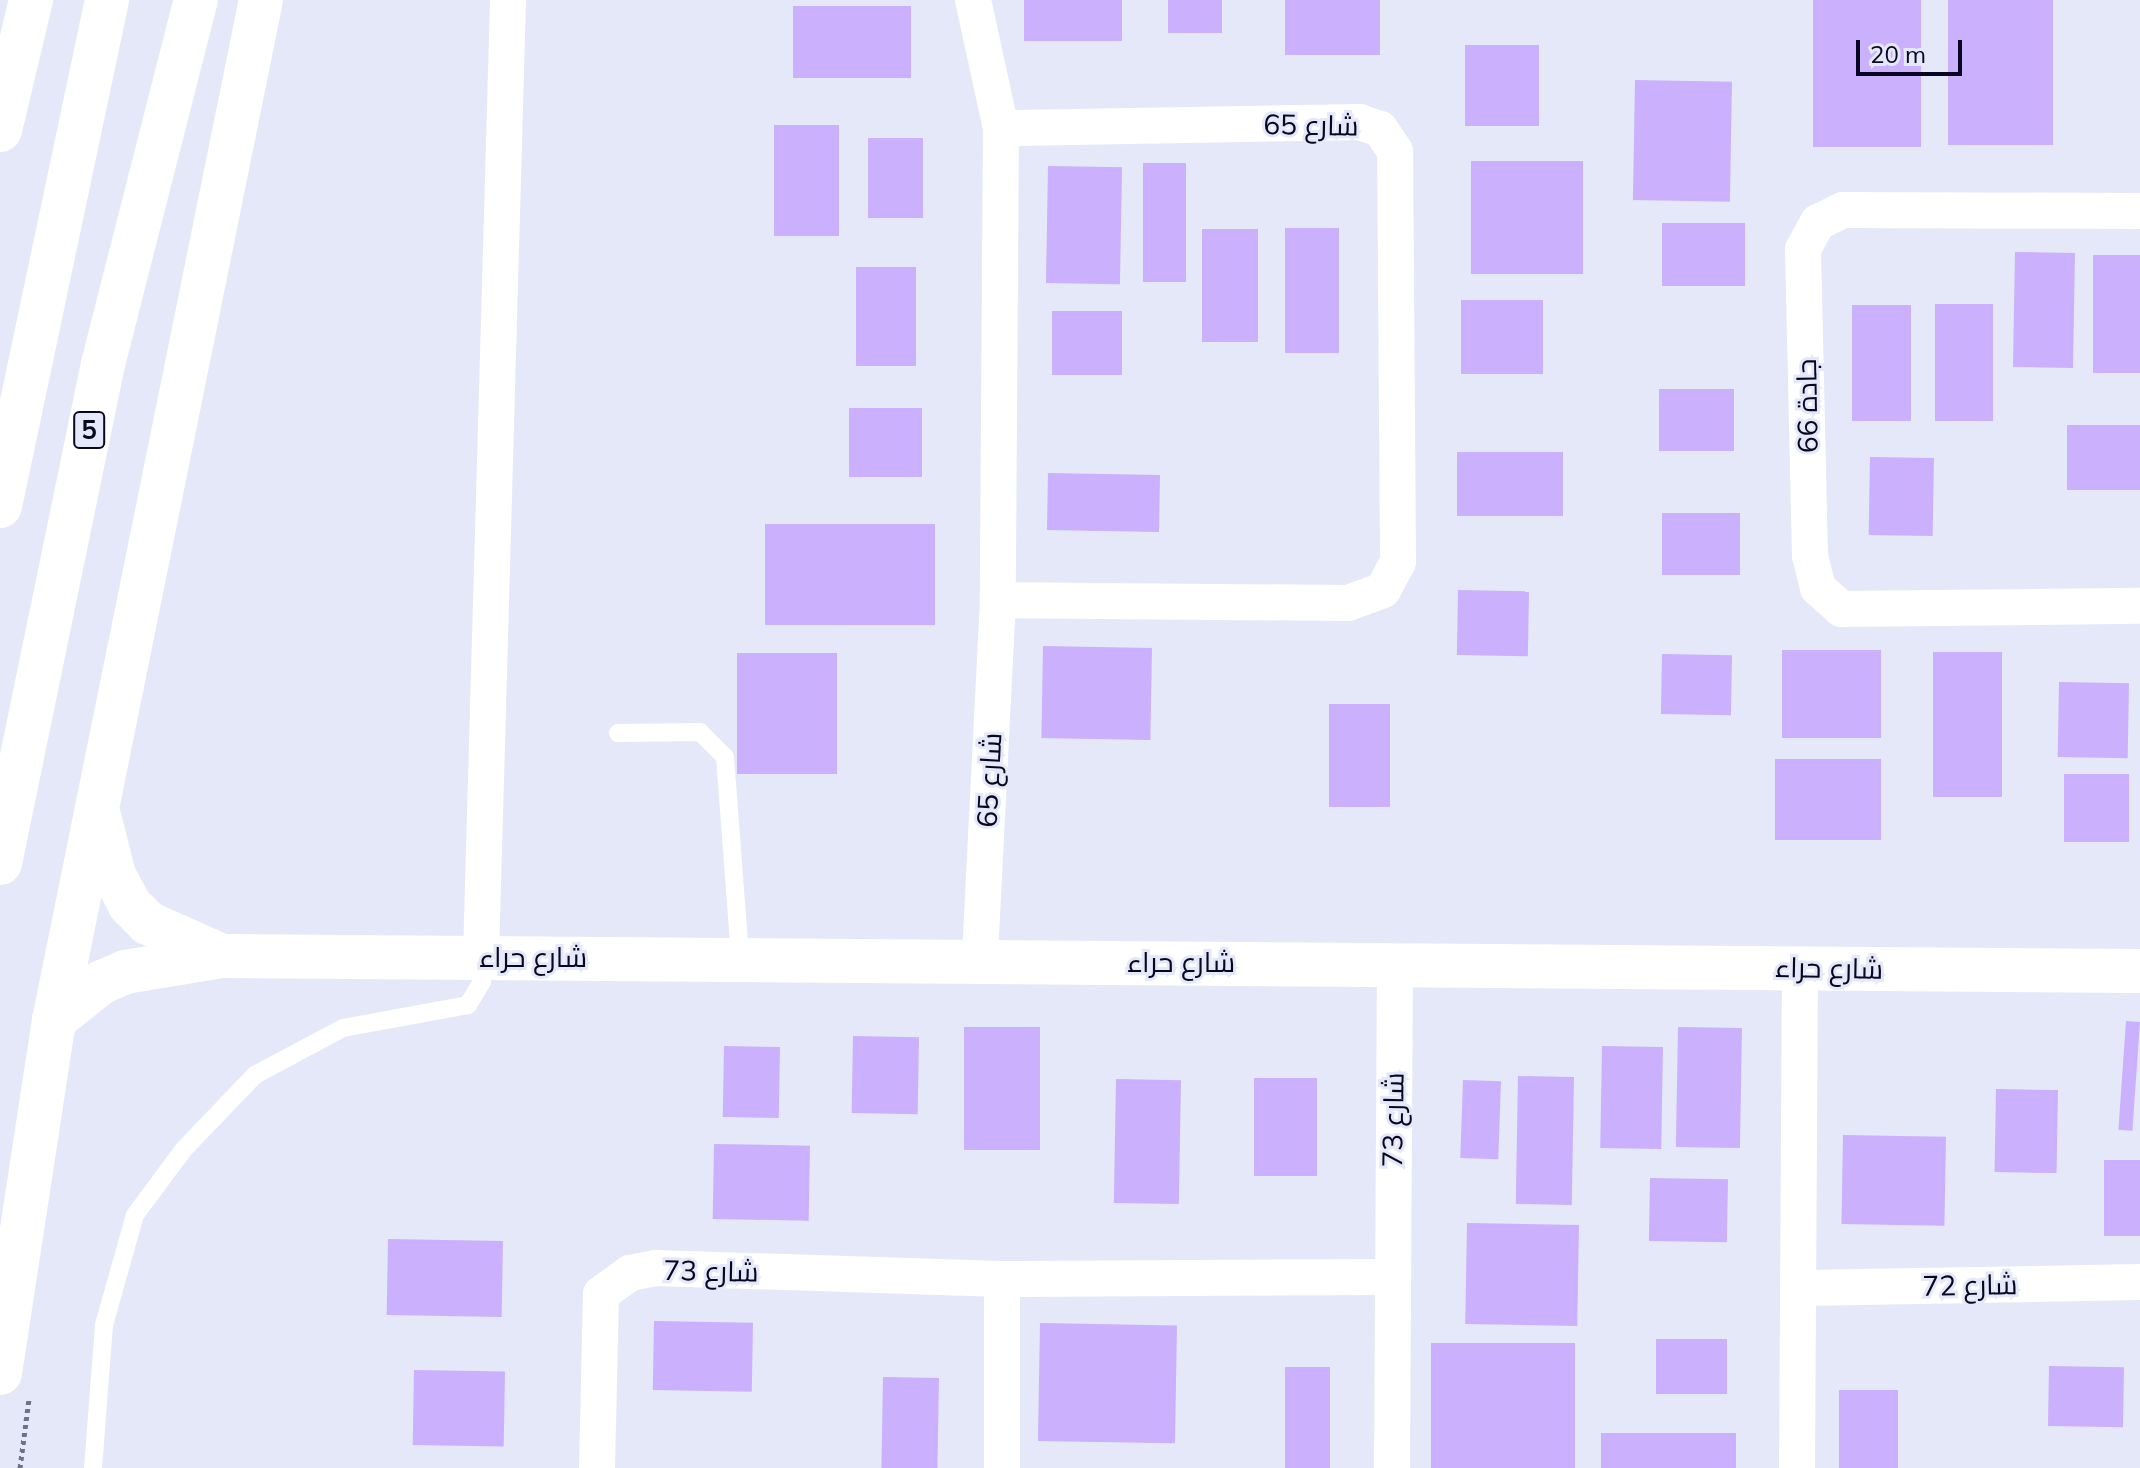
<!DOCTYPE html>
<html>
<head>
<meta charset="utf-8">
<style>
  body { margin:0 }
  #map { position:relative; width:2140px; height:1468px; overflow:hidden; background:#e5e8f8; font-family:Mulish,Cairo,sans-serif }
  div>[style] { position:absolute }
  .building>* { inset:0; background:#cab0fd; transform-origin:0 0 }
  .path>* { height:5px; margin-top:-2.5px; transform-origin:0; background:repeating-linear-gradient(90deg,#707187 0 4px,transparent 0 8px) }
  .service>* { height:18px; margin:-9px; padding:0 9px; transform-origin:9px; border-radius:9px; background:#fff }
  .minor>* { height:36px; margin:-18px; padding:0 18px; transform-origin:18px; border-radius:18px; background:#fff }
  .tertiary>* { height:44px; margin:-22px; padding:0 22px; transform-origin:22px; border-radius:22px; background:#fff }
  .secondary>* { height:44px; margin:-22px; padding:0 22px; transform-origin:22px; border-radius:22px; background:#fff }
  .motorway>* { height:44px; margin:-22px; padding:0 22px; transform-origin:22px; border-radius:22px; background:#fff }
  span { translate:-50% -50%; white-space:nowrap; text-align:center; line-height:1.15; -webkit-text-stroke:6px #e5e8f8; paint-order:stroke }
  .shield-label span { padding:2px 6px; background:#e5e8f8; border:2px solid; border-radius:6px; -webkit-text-stroke-width:0 }
  .shield-label { font-size:26px; color:#080722; font-weight:700 }
  .street-label { font-size:28px; color:#080722 }
  .scale { position:absolute; left:1856px; top:40px; width:106px; height:36px; box-sizing:border-box; border:4px solid #080722; border-top:0; padding-left:10px; font-size:24px; line-height:28px; white-space:nowrap; color:#080722; -webkit-text-stroke:6px #e5e8f8; paint-order:stroke }
</style>
</head>
<body>
<div id="map">
  <div class="building">
    <i style="left:1024px;top:0;width:98px;height:41px"></i>
    <i style="left:1168px;top:0;width:54px;height:33px"></i>
    <i style="left:1285px;top:0;width:95px;height:55px"></i>
    <i style="left:1813px;top:0;width:108px;height:147px"></i>
    <i style="left:1948px;top:0;width:105px;height:145px"></i>
    <i style="left:793px;top:6px;width:118px;height:72px"></i>
    <i style="left:1465px;top:45px;width:74px;height:81px"></i>
    <i style="left:1635px;top:80px;width:97px;height:120px;rotate:1deg"></i>
    <i style="left:774px;top:125px;width:65px;height:111px"></i>
    <i style="left:868px;top:138px;width:55px;height:80px"></i>
    <i style="left:1471px;top:161px;width:112px;height:113px"></i>
    <i style="left:1143px;top:163px;width:43px;height:119px"></i>
    <i style="left:1048px;top:166px;width:74px;height:117px;rotate:1deg"></i>
    <i style="left:1745px;top:223px;width:63px;height:83px;rotate:90deg"></i>
    <i style="left:1285px;top:228px;width:54px;height:125px"></i>
    <i style="left:1202px;top:229px;width:56px;height:113px"></i>
    <i style="left:2015px;top:252px;width:60px;height:115px;rotate:1deg"></i>
    <i style="left:2093px;top:255px;width:47px;height:118px"></i>
    <i style="left:856px;top:267px;width:60px;height:99px"></i>
    <i style="left:1461px;top:300px;width:82px;height:74px"></i>
    <i style="left:1935px;top:304px;width:58px;height:117px"></i>
    <i style="left:1852px;top:305px;width:59px;height:116px"></i>
    <i style="left:1052px;top:311px;width:70px;height:64px"></i>
    <i style="left:1659px;top:389px;width:75px;height:62px"></i>
    <i style="left:849px;top:408px;width:73px;height:69px"></i>
    <i style="left:2067px;top:425px;width:73px;height:65px"></i>
    <i style="left:1457px;top:452px;width:106px;height:64px"></i>
    <i style="left:1870px;top:457px;width:64px;height:78px;rotate:1deg"></i>
    <i style="left:1048px;top:473px;width:112px;height:57px;rotate:1deg"></i>
    <i style="left:1662px;top:513px;width:78px;height:62px"></i>
    <i style="left:765px;top:524px;width:170px;height:101px"></i>
    <i style="left:1458px;top:590px;width:71px;height:65px;rotate:1deg"></i>
    <i style="left:1043px;top:646px;width:109px;height:92px;rotate:1deg"></i>
    <i style="left:1782px;top:650px;width:99px;height:88px"></i>
    <i style="left:1933px;top:652px;width:69px;height:145px"></i>
    <i style="left:737px;top:653px;width:100px;height:121px"></i>
    <i style="left:1662px;top:654px;width:70px;height:60px;rotate:1deg"></i>
    <i style="left:2059px;top:682px;width:70px;height:75px;rotate:1deg"></i>
    <i style="left:1329px;top:704px;width:61px;height:103px"></i>
    <i style="left:1775px;top:759px;width:106px;height:81px"></i>
    <i style="left:2064px;top:774px;width:65px;height:68px"></i>
    <i style="left:2126px;top:1021px;width:14px;height:109px;rotate:4deg"></i>
    <i style="left:964px;top:1027px;width:76px;height:123px"></i>
    <i style="left:1678px;top:1027px;width:64px;height:120px;rotate:1deg"></i>
    <i style="left:853px;top:1036px;width:66px;height:77px;rotate:1deg"></i>
    <i style="left:724px;top:1046px;width:56px;height:71px;rotate:1deg"></i>
    <i style="left:1602px;top:1046px;width:61px;height:102px;rotate:1deg"></i>
    <i style="left:1518px;top:1076px;width:56px;height:128px;rotate:1deg"></i>
    <i style="left:1254px;top:1078px;width:63px;height:98px"></i>
    <i style="left:1116px;top:1079px;width:65px;height:124px;rotate:1deg"></i>
    <i style="left:1463px;top:1080px;width:38px;height:78px;rotate:2deg"></i>
    <i style="left:1996px;top:1089px;width:62px;height:83px;rotate:1deg"></i>
    <i style="left:1843px;top:1135px;width:103px;height:89px;rotate:1deg"></i>
    <i style="left:714px;top:1144px;width:96px;height:75px;rotate:1deg"></i>
    <i style="left:2104px;top:1160px;width:36px;height:76px"></i>
    <i style="left:1650px;top:1178px;width:78px;height:63px;rotate:1deg"></i>
    <i style="left:1467px;top:1223px;width:112px;height:101px;rotate:1deg"></i>
    <i style="left:388px;top:1239px;width:115px;height:76px;rotate:1deg"></i>
    <i style="left:654px;top:1321px;width:99px;height:69px;rotate:1deg"></i>
    <i style="left:1040px;top:1323px;width:137px;height:118px;rotate:1deg"></i>
    <i style="left:1656px;top:1339px;width:71px;height:55px"></i>
    <i style="left:1431px;top:1343px;width:144px;height:125px"></i>
    <i style="left:2049px;top:1366px;width:75px;height:60px;rotate:1deg"></i>
    <i style="left:1285px;top:1367px;width:45px;height:101px"></i>
    <i style="left:414px;top:1370px;width:91px;height:75px;rotate:1deg"></i>
    <i style="left:883px;top:1377px;width:56px;height:91px;rotate:1deg"></i>
    <i style="left:1839px;top:1390px;width:59px;height:78px"></i>
    <i style="left:1601px;top:1433px;width:135px;height:35px"></i>
  </div>
  <div class="path">
    <i style="left:20px;top:1468px;width:70px;rotate:-82.6deg"></i>
  </div>
  <div class="service">
    <i style="left:618px;top:733px;width:82px;rotate:-0.7deg"></i>
    <i style="left:700px;top:732px;width:35px;rotate:45deg"></i>
    <i style="left:725px;top:757px;width:202px;rotate:85.7deg"></i>
    <i style="left:93px;top:1468px;width:143px;rotate:-85.6deg"></i>
    <i style="left:104px;top:1325px;width:114px;rotate:-74.3deg"></i>
    <i style="left:135px;top:1215px;width:82px;rotate:-53.4deg"></i>
    <i style="left:184px;top:1149px;width:103px;rotate:-46.2deg"></i>
    <i style="left:255px;top:1075px;width:100px;rotate:-28.1deg"></i>
    <i style="left:343px;top:1028px;width:127px;rotate:-10.4deg"></i>
    <i style="left:468px;top:1005px;width:27px;rotate:-59deg"></i>
    <i style="left:482px;top:982px;width:24px;rotate:-92deg"></i>
  </div>
  <div class="minor">
    <i style="left:973px;top:0;width:131px;rotate:77.7deg"></i>
    <i style="left:1001px;top:128px;width:472px;rotate:90.4deg"></i>
    <i style="left:998px;top:600px;width:361px;rotate:92.9deg"></i>
    <i style="left:2140px;top:211px;width:297px;rotate:-179.8deg"></i>
    <i style="left:1843px;top:210px;width:28px;rotate:154deg"></i>
    <i style="left:1818px;top:222px;width:31px;rotate:119deg"></i>
    <i style="left:1803px;top:249px;width:307px;rotate:88.7deg"></i>
    <i style="left:1810px;top:556px;width:33px;rotate:76deg"></i>
    <i style="left:1818px;top:588px;width:31px;rotate:42deg"></i>
    <i style="left:1841px;top:609px;width:299px;rotate:-0.6deg"></i>
    <i style="left:998px;top:600px;width:350px;rotate:0.5deg"></i>
    <i style="left:1348px;top:603px;width:37px;rotate:-20deg"></i>
    <i style="left:1383px;top:590px;width:32px;rotate:-62deg"></i>
    <i style="left:1398px;top:562px;width:411px;rotate:-90.4deg"></i>
    <i style="left:1395px;top:151px;width:27px;rotate:-124deg"></i>
    <i style="left:1380px;top:129px;width:21px;rotate:-161deg"></i>
    <i style="left:1360px;top:122px;width:359px;rotate:179deg"></i>
    <i style="left:481px;top:956px;width:956px;rotate:-88.38deg"></i>
    <i style="left:1801px;top:1288px;width:339px;rotate:-1deg"></i>
    <i style="left:597px;top:1468px;width:174px;rotate:-88.7deg"></i>
    <i style="left:601px;top:1294px;width:36px;rotate:-36deg"></i>
    <i style="left:630px;top:1273px;width:25px;rotate:-11deg"></i>
    <i style="left:655px;top:1268px;width:347px;rotate:1.8deg"></i>
    <i style="left:1002px;top:1279px;width:389px;rotate:-0.3deg"></i>
    <i style="left:1002px;top:1468px;width:189px;rotate:-90deg"></i>
    <i style="left:1392px;top:1468px;width:504px;rotate:-89.66deg"></i>
    <i style="left:1797px;top:1468px;width:500px;rotate:-89.66deg"></i>
  </div>
  <div class="tertiary">
    <i style="left:99px;top:816px;width:61px;rotate:75.7deg"></i>
    <i style="left:114px;top:875px;width:34px;rotate:62deg"></i>
    <i style="left:130px;top:905px;width:25px;rotate:45deg"></i>
    <i style="left:148px;top:923px;width:79px;rotate:24deg"></i>
    <i style="left:54px;top:1020px;width:61px;rotate:-38.4deg"></i>
    <i style="left:102px;top:982px;width:25px;rotate:-23deg"></i>
    <i style="left:125px;top:972px;width:98px;rotate:-9.4deg"></i>
    <i style="left:222px;top:956px;width:1918px;rotate:0.45deg"></i>
  </div>
  <div class="secondary">
    <i style="left:0;top:130px;width:134px;rotate:-76.6deg"></i>
    <i style="left:0;top:1373px;width:357px;rotate:-81.3deg"></i>
    <i style="left:54px;top:1020px;width:1041px;rotate:-78.53deg"></i>
  </div>
  <div class="motorway">
    <i style="left:0;top:506px;width:517px;rotate:-78.06deg"></i>
    <i style="left:0;top:863px;width:510px;rotate:-78.34deg"></i>
    <i style="left:103px;top:364px;width:376px;rotate:-75.7deg"></i>
  </div>
  <div class="shield-label">
    <span style="left:89px;top:430px">5</span>
  </div>
  <div class="street-label">
    <span style="left:1311px;top:125px;rotate:1deg">شارع 65</span>
    <span style="left:1807px;top:406px;rotate:-91deg">جادة 66</span>
    <span style="left:989px;top:780px;rotate:-87deg">شارع 65</span>
    <span style="left:533px;top:957px">شارع حراء</span>
    <span style="left:1181px;top:962px">شارع حراء</span>
    <span style="left:1829px;top:968px;rotate:1deg">شارع حراء</span>
    <span style="left:1393px;top:1120px;rotate:-89deg">شارع 73</span>
    <span style="left:711px;top:1271px;rotate:1deg">شارع 73</span>
    <span style="left:1970px;top:1285px;rotate:-1deg">شارع 72</span>
  </div>
  <div class="scale">20 m</div>
</div>
</body>
</html>
